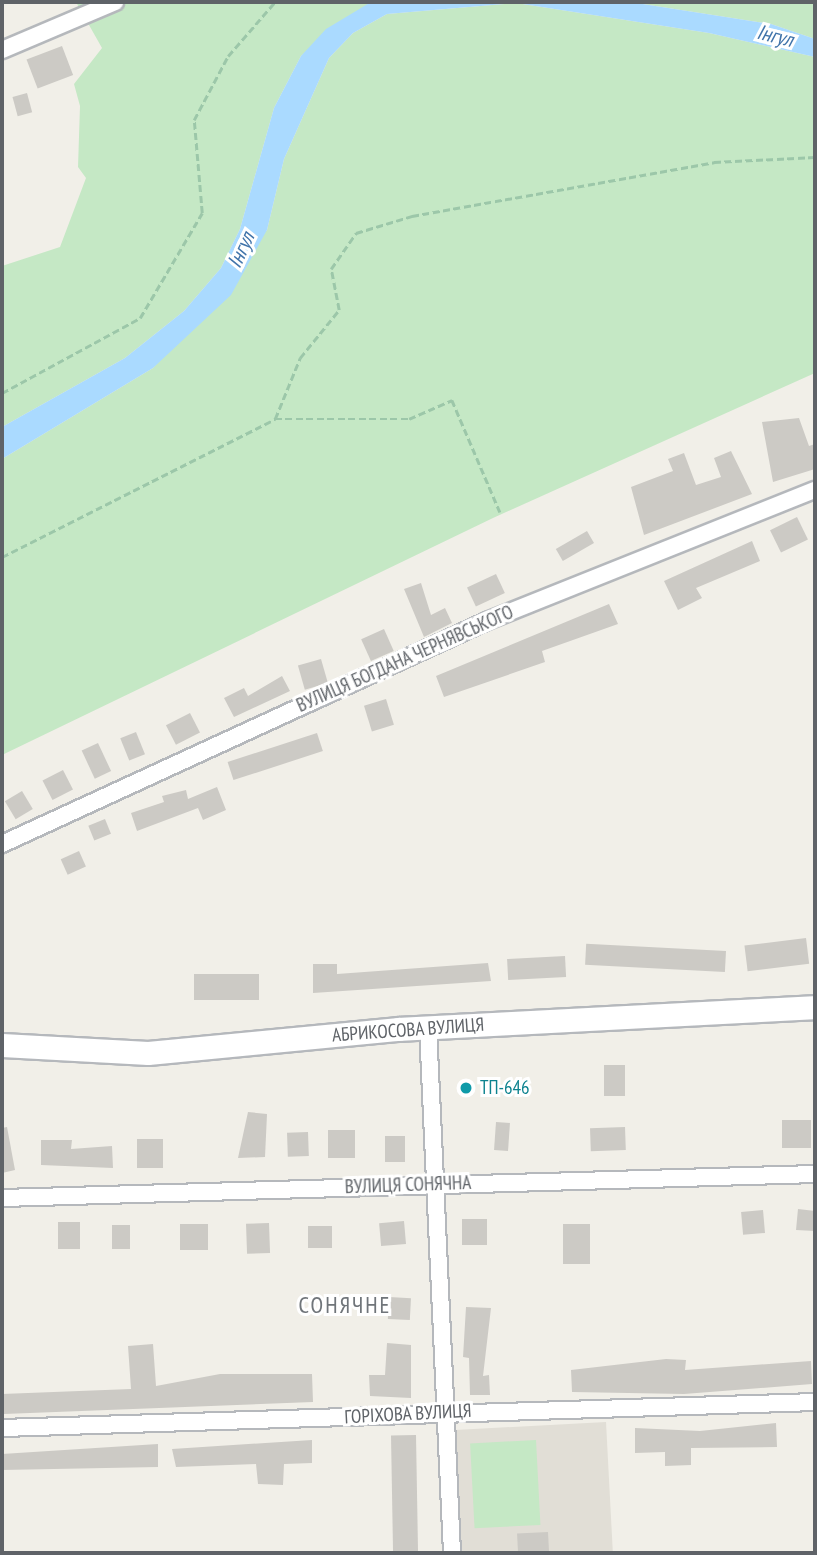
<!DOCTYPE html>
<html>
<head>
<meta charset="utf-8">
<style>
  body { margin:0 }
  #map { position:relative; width:817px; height:1555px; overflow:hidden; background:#f1efe8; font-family:"PT Sans Narrow",sans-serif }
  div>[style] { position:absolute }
  .education>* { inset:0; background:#e1ded6; transform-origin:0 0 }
  .green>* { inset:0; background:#c5e8c5; transform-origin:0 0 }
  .water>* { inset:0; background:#aadaff }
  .building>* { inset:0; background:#cccac5; transform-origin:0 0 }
  .path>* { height:2.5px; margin-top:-1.25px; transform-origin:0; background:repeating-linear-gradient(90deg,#9cc7a9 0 7px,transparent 0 10.5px) }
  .roads { filter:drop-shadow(2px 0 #b5b8bc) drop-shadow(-2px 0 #b5b8bc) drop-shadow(0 2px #b5b8bc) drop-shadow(0 -2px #b5b8bc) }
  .street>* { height:16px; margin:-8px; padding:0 8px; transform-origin:8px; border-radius:8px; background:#fff }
  .secondary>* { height:23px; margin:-11.5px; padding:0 11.5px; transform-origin:11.5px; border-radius:11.5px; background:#fff }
  .dots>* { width:19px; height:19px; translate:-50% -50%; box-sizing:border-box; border:4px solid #fff; border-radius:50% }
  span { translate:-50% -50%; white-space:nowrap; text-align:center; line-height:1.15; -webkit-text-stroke:6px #fff; paint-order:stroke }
  .street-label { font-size:19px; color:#5f6368 }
  .culture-label { font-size:19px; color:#0d838f }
  .left { translate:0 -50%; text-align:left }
  .water-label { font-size:21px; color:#4174aa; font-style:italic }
  .quarter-label { font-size:23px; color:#70757a; letter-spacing:2px }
  .frame { position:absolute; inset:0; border:4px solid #5f6368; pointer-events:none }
</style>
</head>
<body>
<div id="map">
  <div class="education">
    <i style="left:606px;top:1422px;width:131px;height:151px;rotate:87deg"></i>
  </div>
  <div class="green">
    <i style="clip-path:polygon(76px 2px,371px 2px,301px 56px,274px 108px,240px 229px,221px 268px,184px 311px,125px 358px,2px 427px,2px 266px,60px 247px,86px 178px,78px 167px,80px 106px,74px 84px,102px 48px)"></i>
    <i style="clip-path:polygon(630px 2px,815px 2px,815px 39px,771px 24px)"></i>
    <i style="clip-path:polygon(516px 3px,709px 33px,815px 57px,815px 373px,493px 518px,2px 755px,2px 459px,153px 368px,267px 230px,284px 159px,329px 58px,353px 33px,387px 14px)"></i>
    <i style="left:536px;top:1440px;width:85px;height:66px;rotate:87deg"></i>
  </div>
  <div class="water">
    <i style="clip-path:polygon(371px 2px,630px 2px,771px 24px,815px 39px,815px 57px,709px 33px,516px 3px,387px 14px,353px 33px,329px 58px,284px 159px,267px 230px,231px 295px,153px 368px,2px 459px,2px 427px,125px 358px,184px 311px,221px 268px,240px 229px,274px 108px,301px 56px,326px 29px)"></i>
  </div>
  <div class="building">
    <i style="left:62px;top:46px;width:31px;height:38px;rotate:69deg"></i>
    <i style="left:27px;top:93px;width:20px;height:15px;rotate:75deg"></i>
    <i style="clip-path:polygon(799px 418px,809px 446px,815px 444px,815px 469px,773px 482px,762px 422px)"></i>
    <i style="clip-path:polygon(731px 451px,752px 494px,644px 535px,631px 487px,673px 471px,668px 459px,684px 453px,696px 485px,721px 477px,714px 458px)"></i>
    <i style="left:797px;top:517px;width:25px;height:30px;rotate:64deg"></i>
    <i style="left:587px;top:531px;width:14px;height:36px;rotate:60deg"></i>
    <i style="clip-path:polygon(752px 541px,760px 561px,696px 588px,702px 598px,678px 610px,664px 581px)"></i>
    <i style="left:496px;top:574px;width:21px;height:32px;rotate:65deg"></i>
    <i style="clip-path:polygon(421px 583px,431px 615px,445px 608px,452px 623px,424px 637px,404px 589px)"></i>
    <i style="clip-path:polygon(609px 604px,618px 624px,542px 651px,545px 662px,444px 697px,436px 676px)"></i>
    <i style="left:384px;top:629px;width:24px;height:25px;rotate:66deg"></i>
    <i style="left:321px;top:659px;width:25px;height:24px;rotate:74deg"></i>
    <i style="clip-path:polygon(282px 676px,290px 691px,234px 717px,224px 698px,244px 688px,248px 696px)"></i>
    <i style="left:386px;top:699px;width:27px;height:23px;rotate:73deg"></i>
    <i style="left:190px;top:713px;width:22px;height:27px;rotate:63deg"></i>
    <i style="left:136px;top:732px;width:24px;height:17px;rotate:68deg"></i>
    <i style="left:317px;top:733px;width:19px;height:94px;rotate:72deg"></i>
    <i style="left:98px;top:743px;width:31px;height:18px;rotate:65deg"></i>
    <i style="left:63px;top:770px;width:22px;height:23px;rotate:63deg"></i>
    <i style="clip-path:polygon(217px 787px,226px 810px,203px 820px,198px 808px,137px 831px,131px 813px,164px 802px,162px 796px,186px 790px,188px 799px)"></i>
    <i style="left:22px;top:791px;width:21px;height:20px;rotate:59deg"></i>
    <i style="left:105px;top:819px;width:16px;height:18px;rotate:68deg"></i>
    <i style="left:79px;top:851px;width:17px;height:20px;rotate:66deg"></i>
    <i style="left:806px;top:938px;width:26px;height:62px;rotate:83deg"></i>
    <i style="left:726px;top:951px;width:21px;height:140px;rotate:93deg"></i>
    <i style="left:565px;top:956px;width:21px;height:58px;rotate:87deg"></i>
    <i style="clip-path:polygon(488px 963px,491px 981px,313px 993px,313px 964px,337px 964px,337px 974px)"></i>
    <i style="left:194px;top:974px;width:65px;height:26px"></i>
    <i style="left:604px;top:1065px;width:21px;height:31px"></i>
    <i style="clip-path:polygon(248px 1112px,267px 1114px,265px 1157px,238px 1158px)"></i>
    <i style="left:782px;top:1120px;width:29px;height:28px"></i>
    <i style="left:496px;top:1122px;width:14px;height:28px;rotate:4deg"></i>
    <i style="clip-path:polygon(7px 1127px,15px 1170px,2px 1173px,2px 1128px)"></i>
    <i style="left:625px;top:1127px;width:23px;height:35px;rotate:88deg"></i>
    <i style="left:328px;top:1130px;width:27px;height:28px"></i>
    <i style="left:308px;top:1132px;width:24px;height:21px;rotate:88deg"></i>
    <i style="left:385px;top:1136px;width:20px;height:26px"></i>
    <i style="left:137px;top:1139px;width:26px;height:29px"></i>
    <i style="clip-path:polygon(41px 1140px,72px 1140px,71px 1149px,112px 1146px,113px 1168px,41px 1165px)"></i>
    <i style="clip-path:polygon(798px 1209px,815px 1211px,815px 1231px,796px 1230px)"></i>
    <i style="left:763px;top:1210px;width:23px;height:22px;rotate:85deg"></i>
    <i style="left:462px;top:1219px;width:25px;height:26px"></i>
    <i style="left:404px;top:1221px;width:23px;height:25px;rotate:85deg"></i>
    <i style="left:58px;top:1222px;width:22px;height:27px"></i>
    <i style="left:269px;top:1223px;width:30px;height:23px;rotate:88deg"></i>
    <i style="left:208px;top:1224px;width:26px;height:28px;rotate:90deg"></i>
    <i style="left:563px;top:1224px;width:27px;height:40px"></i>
    <i style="left:112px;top:1225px;width:18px;height:24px"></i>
    <i style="left:332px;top:1226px;width:22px;height:24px;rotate:90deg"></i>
    <i style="left:389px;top:1297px;width:22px;height:22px;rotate:3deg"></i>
    <i style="clip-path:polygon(466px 1307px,491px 1308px,483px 1376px,489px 1375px,490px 1395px,470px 1395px,469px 1358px,463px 1357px)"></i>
    <i style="clip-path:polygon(387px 1343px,411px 1345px,411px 1398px,370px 1396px,369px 1375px,385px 1375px)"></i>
    <i style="clip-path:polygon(153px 1344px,156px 1386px,220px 1374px,312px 1374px,313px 1402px,4px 1414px,2px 1394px,131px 1389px,128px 1346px)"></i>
    <i style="clip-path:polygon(666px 1359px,686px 1360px,685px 1370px,811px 1361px,812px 1384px,684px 1394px,572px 1392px,571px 1370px)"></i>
    <i style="clip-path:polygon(776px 1423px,777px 1447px,691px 1448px,691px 1465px,665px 1466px,665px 1452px,635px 1453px,635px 1428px,700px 1431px)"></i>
    <i style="left:416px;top:1435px;width:118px;height:25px;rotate:89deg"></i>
    <i style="clip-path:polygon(312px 1440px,312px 1463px,284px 1464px,283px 1485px,258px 1484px,256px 1464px,176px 1467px,172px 1449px)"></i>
    <i style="clip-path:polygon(158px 1444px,158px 1467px,2px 1470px,2px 1454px)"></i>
    <i style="left:548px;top:1532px;width:21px;height:31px;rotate:87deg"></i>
  </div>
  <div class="path">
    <i style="left:2px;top:393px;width:157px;rotate:-28.5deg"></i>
    <i style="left:140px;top:318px;width:122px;rotate:-59.4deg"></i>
    <i style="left:202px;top:213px;width:93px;rotate:-94.9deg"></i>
    <i style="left:194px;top:120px;width:72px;rotate:-62deg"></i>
    <i style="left:228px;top:56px;width:72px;rotate:-49deg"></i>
    <i style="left:275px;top:419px;width:134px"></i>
    <i style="left:409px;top:419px;width:47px;rotate:-23.8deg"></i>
    <i style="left:452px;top:400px;width:122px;rotate:66.8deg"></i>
    <i style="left:2px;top:557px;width:306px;rotate:-26.8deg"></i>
    <i style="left:275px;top:419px;width:66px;rotate:-67.7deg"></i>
    <i style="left:300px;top:358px;width:62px;rotate:-50.9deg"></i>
    <i style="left:339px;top:310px;width:42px;rotate:-101deg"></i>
    <i style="left:331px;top:269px;width:44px;rotate:-55.2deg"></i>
    <i style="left:356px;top:233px;width:59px;rotate:-16.9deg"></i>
    <i style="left:412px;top:216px;width:307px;rotate:-10.1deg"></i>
    <i style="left:714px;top:162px;width:101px;rotate:-2.8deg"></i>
  </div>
  <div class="roads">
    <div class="street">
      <i style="left:2px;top:50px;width:123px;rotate:-23deg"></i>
      <i style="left:2px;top:844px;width:534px;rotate:-24.69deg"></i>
      <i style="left:487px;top:621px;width:353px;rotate:-21.8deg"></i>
      <i style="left:428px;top:1028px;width:526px;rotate:87.38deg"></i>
      <i style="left:2px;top:1198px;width:813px;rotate:-1.69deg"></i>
      <i style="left:2px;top:1428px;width:813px;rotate:-1.83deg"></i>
    </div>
    <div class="secondary">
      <i style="left:2px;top:1045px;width:146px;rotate:3.1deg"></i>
      <i style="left:148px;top:1053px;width:252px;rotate:-5.5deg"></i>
      <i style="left:399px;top:1029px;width:417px;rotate:-3deg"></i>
    </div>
  </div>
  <div class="dots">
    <i style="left:466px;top:1088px;background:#0f9aa8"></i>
  </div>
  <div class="street-label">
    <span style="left:405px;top:659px;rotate:-24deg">ВУЛИЦЯ БОГДАНА ЧЕРНЯВСЬКОГО</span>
    <span style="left:408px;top:1030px;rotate:-4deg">АБРИКОСОВА ВУЛИЦЯ</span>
    <span style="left:408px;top:1185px;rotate:-2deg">ВУЛИЦЯ СОНЯЧНА</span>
    <span style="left:408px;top:1414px;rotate:-3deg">ГОРІХОВА ВУЛИЦЯ</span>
  </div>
  <div class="culture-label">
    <span class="left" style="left:480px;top:1088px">ТП-646</span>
  </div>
  <div class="water-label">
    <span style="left:775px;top:36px;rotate:14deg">Інгул</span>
    <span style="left:241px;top:250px;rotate:-65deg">Інгул</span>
  </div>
  <div class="quarter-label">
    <span style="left:345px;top:1305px">СОНЯЧНЕ</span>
  </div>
  <div class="frame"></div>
</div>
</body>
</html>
